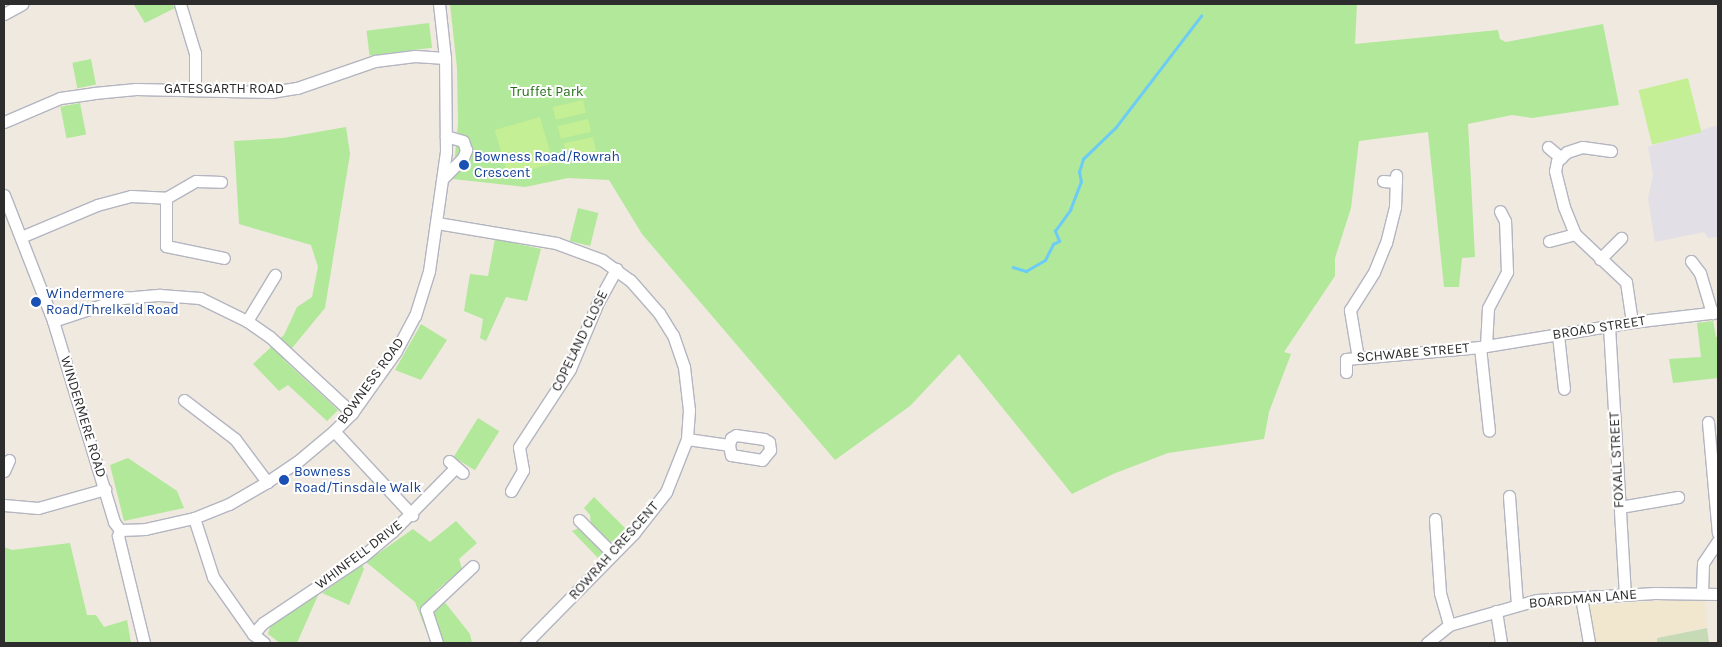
<!DOCTYPE html>
<html>
<head>
<meta charset="utf-8">
<style>
  body { margin:0 }
  #map { position:relative; width:1722px; height:647px; overflow:hidden; background:#efe9df; font-family:Karla,sans-serif }
  div>[style] { position:absolute }
  .industrial>* { inset:0; background:#e2dfe7 }
  .education>* { inset:0; background:#f1e7ce }
  .green>* { inset:0; background:#b1e899; transform-origin:0 0 }
  .cemetery>* { inset:0; background:#c6dab5 }
  .pitch>* { inset:0; background:#c5ef94; transform-origin:0 0 }
  .stream>* { height:2.5px; margin:-1.25px; padding:0 1.25px; transform-origin:1.25px; border-radius:1.25px; background:#6dccf5 }
  .roads { filter:drop-shadow(1px 0 #b3b5c1) drop-shadow(-1px 0 #b3b5c1) drop-shadow(0 1px #b3b5c1) drop-shadow(0 -1px #b3b5c1) }
  .minor>* { height:11px; margin:-5.5px; padding:0 5.5px; transform-origin:5.5px; border-radius:5.5px; background:#fff }
  .dots>* { width:14px; height:14px; translate:-50% -50%; box-sizing:border-box; border:2px solid #fff; border-radius:50% }
  span { translate:-50% -50%; white-space:nowrap; text-align:center; line-height:1.15; -webkit-text-stroke:4px #fff; paint-order:stroke }
  .street-label { font-size:14px; color:#2d2d2d }
  .park-label { font-size:14px; color:#267017 }
  .transit-label { font-size:14px; color:#164399 }
  .left { translate:0 -50%; text-align:left }
  .frame { position:absolute; inset:0; border:5px solid #2d2d2d; pointer-events:none }
</style>
</head>
<body>
<div id="map">
  <div class="industrial">
    <i style="clip-path:polygon(1718px 125px,1718px 237px,1708px 238px,1704px 232px,1655px 242px,1648px 198px,1653px 175px,1648px 147px)"></i>
  </div>
  <div class="education">
    <i style="clip-path:polygon(1683px 599px,1705px 600px,1707px 627px,1656px 638px,1657px 643px,1591px 643px,1585px 606px)"></i>
  </div>
  <div class="green">
    <i style="clip-path:polygon(172px 4px,175px 8px,145px 23px,134px 5px)"></i>
    <i style="clip-path:polygon(450px 4px,1357px 4px,1355px 44px,1498px 30px,1500px 39px,1506px 42px,1603px 24px,1619px 105px,1532px 118px,1512px 115px,1468px 124px,1475px 257px,1462px 258px,1459px 287px,1444px 287px,1428px 132px,1359px 141px,1351px 208px,1335px 258px,1335px 276px,1284px 352px,1291px 354px,1269px 412px,1264px 439px,1168px 453px,1113px 474px,1072px 494px,959px 354px,910px 406px,835px 460px,642px 234px,609px 180px,568px 178px,525px 187px,453px 179px,458px 123px,457px 68px)"></i>
    <i style="left:429px;top:23px;width:25px;height:63px;rotate:83deg"></i>
    <i style="left:91px;top:59px;width:26px;height:19px;rotate:79deg"></i>
    <i style="left:80px;top:103px;width:32px;height:20px;rotate:79deg"></i>
    <i style="clip-path:polygon(346px 127px,350px 154px,325px 308px,283px 359px,338px 410px,327px 421px,288px 385px,279px 391px,253px 364px,284px 335px,297px 307px,312px 297px,318px 267px,311px 245px,239px 224px,234px 141px,283px 138px)"></i>
    <i style="left:578px;top:208px;width:21px;height:34px;rotate:14deg"></i>
    <i style="clip-path:polygon(495px 239px,541px 249px,527px 301px,506px 297px,486px 341px,480px 338px,483px 319px,464px 311px,470px 274px,488px 276px)"></i>
    <i style="clip-path:polygon(1713px 321px,1716px 337px,1718px 337px,1718px 378px,1673px 383px,1669px 359px,1701px 357px,1697px 323px)"></i>
    <i style="clip-path:polygon(421px 324px,447px 340px,421px 380px,395px 370px)"></i>
    <i style="left:478px;top:418px;width:25px;height:46px;rotate:32deg"></i>
    <i style="clip-path:polygon(128px 458px,177px 491px,184px 508px,124px 521px,110px 465px)"></i>
    <i style="clip-path:polygon(594px 497px,626px 529px,608px 545px,591px 526px,590px 515px,584px 508px)"></i>
    <i style="clip-path:polygon(456px 521px,477px 543px,459px 559px,462px 569px,436px 591px,470px 634px,472px 643px,431px 643px,415px 602px,366px 562px,413px 529px,430px 542px)"></i>
    <i style="clip-path:polygon(579px 528px,591px 534px,602px 548px,604px 553px,598px 558px,572px 531px)"></i>
    <i style="clip-path:polygon(70px 543px,87px 615px,96px 615px,104px 627px,127px 620px,131px 643px,4px 643px,4px 547px,12px 550px)"></i>
    <i style="clip-path:polygon(362px 565px,364px 569px,349px 605px,322px 593px)"></i>
    <i style="clip-path:polygon(319px 593px,297px 643px,280px 643px,268px 634px,270px 627px)"></i>
  </div>
  <div class="cemetery">
    <i style="clip-path:polygon(1707px 628px,1709px 643px,1657px 643px,1657px 638px)"></i>
  </div>
  <div class="pitch">
    <i style="left:1688px;top:78px;width:56px;height:51px;rotate:76deg"></i>
    <i style="left:583px;top:100px;width:13px;height:31px;rotate:77deg"></i>
    <i style="left:540px;top:117px;width:48px;height:47px;rotate:74deg"></i>
    <i style="left:588px;top:119px;width:13px;height:31px;rotate:77deg"></i>
    <i style="left:593px;top:137px;width:14px;height:30px;rotate:78deg"></i>
  </div>
  <div class="stream">
    <i style="left:1013px;top:267px;width:14px;rotate:17deg"></i>
    <i style="left:1026px;top:271px;width:22px;rotate:-30deg"></i>
    <i style="left:1045px;top:260px;width:18px;rotate:-63deg"></i>
    <i style="left:1053px;top:244px;width:7px;rotate:-27deg"></i>
    <i style="left:1059px;top:241px;width:11px;rotate:-112deg"></i>
    <i style="left:1055px;top:231px;width:26px;rotate:-54deg"></i>
    <i style="left:1070px;top:210px;width:30px;rotate:-69deg"></i>
    <i style="left:1081px;top:182px;width:10px;rotate:-101deg"></i>
    <i style="left:1079px;top:172px;width:14px;rotate:-73deg"></i>
    <i style="left:1083px;top:159px;width:46px;rotate:-44.1deg"></i>
    <i style="left:1116px;top:127px;width:140px;rotate:-52.6deg"></i>
  </div>
  <div class="roads">
    <div class="minor">
      <i style="left:180px;top:4px;width:51px;rotate:73deg"></i>
      <i style="left:195px;top:53px;width:37px;rotate:90deg"></i>
      <i style="left:4px;top:14px;width:21px;rotate:-29deg"></i>
      <i style="left:4px;top:122px;width:61px;rotate:-23.2deg"></i>
      <i style="left:60px;top:98px;width:34px;rotate:-8deg"></i>
      <i style="left:94px;top:93px;width:42px;rotate:-5.4deg"></i>
      <i style="left:136px;top:89px;width:135px;rotate:1.3deg"></i>
      <i style="left:271px;top:92px;width:26px;rotate:-9deg"></i>
      <i style="left:297px;top:88px;width:83px;rotate:-19.1deg"></i>
      <i style="left:375px;top:61px;width:40px;rotate:-7.1deg"></i>
      <i style="left:415px;top:56px;width:30px;rotate:4deg"></i>
      <i style="left:1548px;top:147px;width:17px;rotate:40deg"></i>
      <i style="left:1611px;top:151px;width:29px;rotate:-172deg"></i>
      <i style="left:1582px;top:147px;width:16px;rotate:162deg"></i>
      <i style="left:1567px;top:152px;width:13px;rotate:138deg"></i>
      <i style="left:1557px;top:161px;width:10px;rotate:101deg"></i>
      <i style="left:1555px;top:171px;width:37px;rotate:76deg"></i>
      <i style="left:1564px;top:207px;width:29px;rotate:68deg"></i>
      <i style="left:1575px;top:234px;width:70px;rotate:43.3deg"></i>
      <i style="left:1626px;top:282px;width:40px;rotate:81.5deg"></i>
      <i style="left:443px;top:178px;width:28px;rotate:-45deg"></i>
      <i style="left:463px;top:158px;width:9px;rotate:-69deg"></i>
      <i style="left:466px;top:150px;width:9px;rotate:-108deg"></i>
      <i style="left:463px;top:141px;width:18px;rotate:-164deg"></i>
      <i style="left:1383px;top:181px;width:13px;rotate:4deg"></i>
      <i style="left:4px;top:195px;width:135px;rotate:68.7deg"></i>
      <i style="left:53px;top:321px;width:210px;rotate:73.1deg"></i>
      <i style="left:114px;top:522px;width:10px;rotate:53deg"></i>
      <i style="left:166px;top:198px;width:48px;rotate:90deg"></i>
      <i style="left:166px;top:246px;width:59px;rotate:11.7deg"></i>
      <i style="left:437px;top:223px;width:121px;rotate:9.5deg"></i>
      <i style="left:556px;top:243px;width:49px;rotate:20.3deg"></i>
      <i style="left:602px;top:260px;width:34px;rotate:36deg"></i>
      <i style="left:630px;top:280px;width:44px;rotate:48.7deg"></i>
      <i style="left:659px;top:313px;width:26px;rotate:58deg"></i>
      <i style="left:673px;top:335px;width:34px;rotate:71deg"></i>
      <i style="left:684px;top:367px;width:43px;rotate:83.4deg"></i>
      <i style="left:689px;top:410px;width:29px;rotate:94deg"></i>
      <i style="left:687px;top:439px;width:57px;rotate:111.6deg"></i>
      <i style="left:666px;top:492px;width:52px;rotate:128deg"></i>
      <i style="left:634px;top:533px;width:154px;rotate:134.5deg"></i>
      <i style="left:21px;top:237px;width:82px;rotate:-22.8deg"></i>
      <i style="left:97px;top:205px;width:35px;rotate:-15deg"></i>
      <i style="left:131px;top:196px;width:35px;rotate:3deg"></i>
      <i style="left:166px;top:198px;width:34px;rotate:-30deg"></i>
      <i style="left:196px;top:181px;width:25px;rotate:2deg"></i>
      <i style="left:1549px;top:241px;width:27px;rotate:-15deg"></i>
      <i style="left:1600px;top:259px;width:30px;rotate:-45deg"></i>
      <i style="left:1691px;top:261px;width:15px;rotate:53deg"></i>
      <i style="left:1700px;top:273px;width:42px;rotate:73.3deg"></i>
      <i style="left:53px;top:321px;width:74px;rotate:-18.2deg"></i>
      <i style="left:123px;top:298px;width:37px;rotate:-5deg"></i>
      <i style="left:160px;top:295px;width:40px;rotate:4.3deg"></i>
      <i style="left:200px;top:298px;width:52px;rotate:26.1deg"></i>
      <i style="left:247px;top:321px;width:28px;rotate:35deg"></i>
      <i style="left:270px;top:337px;width:112px;rotate:42.8deg"></i>
      <i style="left:247px;top:321px;width:54px;rotate:-58.7deg"></i>
      <i style="left:1609px;top:326px;width:269px;rotate:86.6deg"></i>
      <i style="left:1558px;top:335px;width:54px;rotate:83.7deg"></i>
      <i style="left:1486px;top:346px;width:38px;rotate:-87deg"></i>
      <i style="left:1488px;top:308px;width:41px;rotate:-62.2deg"></i>
      <i style="left:1507px;top:272px;width:51px;rotate:-92.2deg"></i>
      <i style="left:1505px;top:221px;width:11px;rotate:-117deg"></i>
      <i style="left:1480px;top:347px;width:84px;rotate:83.9deg"></i>
      <i style="left:1358px;top:358px;width:49px;rotate:-99.5deg"></i>
      <i style="left:1350px;top:310px;width:45px;rotate:-57.7deg"></i>
      <i style="left:1374px;top:272px;width:31px;rotate:-68deg"></i>
      <i style="left:1386px;top:243px;width:37px;rotate:-76deg"></i>
      <i style="left:1395px;top:207px;width:32px;rotate:-88deg"></i>
      <i style="left:1346px;top:372px;width:13px;rotate:-90deg"></i>
      <i style="left:1346px;top:359px;width:135px;rotate:-5.1deg"></i>
      <i style="left:1480px;top:347px;width:154px;rotate:-9.3deg"></i>
      <i style="left:1632px;top:322px;width:87px;rotate:-6.6deg"></i>
      <i style="left:184px;top:400px;width:64px;rotate:37.4deg"></i>
      <i style="left:235px;top:439px;width:54px;rotate:53.3deg"></i>
      <i style="left:1708px;top:422px;width:111px;rotate:84.9deg"></i>
      <i style="left:334px;top:431px;width:115px;rotate:47.1deg"></i>
      <i style="left:687px;top:439px;width:42px;rotate:8.1deg"></i>
      <i style="left:729px;top:445px;width:10px;rotate:79deg"></i>
      <i style="left:731px;top:455px;width:31px;rotate:9deg"></i>
      <i style="left:762px;top:460px;width:13px;rotate:-51deg"></i>
      <i style="left:770px;top:450px;width:8px;rotate:-97deg"></i>
      <i style="left:769px;top:442px;width:6px;rotate:-149deg"></i>
      <i style="left:764px;top:439px;width:28px;rotate:-172deg"></i>
      <i style="left:736px;top:435px;width:6px;rotate:149deg"></i>
      <i style="left:731px;top:438px;width:7px;rotate:106deg"></i>
      <i style="left:449px;top:461px;width:18px;rotate:41deg"></i>
      <i style="left:4px;top:471px;width:12px;rotate:-66deg"></i>
      <i style="left:511px;top:491px;width:24px;rotate:-60deg"></i>
      <i style="left:523px;top:470px;width:23px;rotate:-100deg"></i>
      <i style="left:519px;top:447px;width:93px;rotate:-56.8deg"></i>
      <i style="left:570px;top:369px;width:73px;rotate:-67.3deg"></i>
      <i style="left:598px;top:302px;width:38px;rotate:-61deg"></i>
      <i style="left:1509px;top:496px;width:109px;rotate:85.8deg"></i>
      <i style="left:4px;top:505px;width:34px;rotate:5deg"></i>
      <i style="left:38px;top:508px;width:70px;rotate:-15.8deg"></i>
      <i style="left:1620px;top:507px;width:59px;rotate:-9.8deg"></i>
      <i style="left:194px;top:518px;width:62px;rotate:72.1deg"></i>
      <i style="left:213px;top:577px;width:70px;rotate:54.9deg"></i>
      <i style="left:253px;top:634px;width:14px;rotate:39deg"></i>
      <i style="left:1435px;top:519px;width:74px;rotate:86.1deg"></i>
      <i style="left:1440px;top:593px;width:33px;rotate:74deg"></i>
      <i style="left:579px;top:520px;width:48px;rotate:45deg"></i>
      <i style="left:120px;top:530px;width:25px;rotate:-2deg"></i>
      <i style="left:145px;top:529px;width:50px;rotate:-12.7deg"></i>
      <i style="left:194px;top:518px;width:38px;rotate:-22deg"></i>
      <i style="left:229px;top:504px;width:44px;rotate:-30.1deg"></i>
      <i style="left:267px;top:482px;width:36px;rotate:-34deg"></i>
      <i style="left:297px;top:462px;width:48px;rotate:-40deg"></i>
      <i style="left:334px;top:431px;width:25px;rotate:-45deg"></i>
      <i style="left:352px;top:413px;width:76px;rotate:-54.6deg"></i>
      <i style="left:396px;top:351px;width:40px;rotate:-62deg"></i>
      <i style="left:415px;top:316px;width:47px;rotate:-72.7deg"></i>
      <i style="left:429px;top:271px;width:121px;rotate:-81.9deg"></i>
      <i style="left:446px;top:151px;width:93px;rotate:-90.6deg"></i>
      <i style="left:445px;top:58px;width:54px;rotate:-96.3deg"></i>
      <i style="left:120px;top:530px;width:6px;rotate:108deg"></i>
      <i style="left:118px;top:536px;width:110px;rotate:76.3deg"></i>
      <i style="left:1702px;top:592px;width:29px;rotate:-88deg"></i>
      <i style="left:1703px;top:563px;width:27px;rotate:-56deg"></i>
      <i style="left:1581px;top:597px;width:47px;rotate:80.1deg"></i>
      <i style="left:1496px;top:611px;width:32px;rotate:81deg"></i>
      <i style="left:253px;top:634px;width:15px;rotate:-48deg"></i>
      <i style="left:263px;top:623px;width:120px;rotate:-33.8deg"></i>
      <i style="left:363px;top:556px;width:38px;rotate:-40deg"></i>
      <i style="left:392px;top:532px;width:91px;rotate:-45.4deg"></i>
      <i style="left:437px;top:643px;width:35px;rotate:-108deg"></i>
      <i style="left:426px;top:610px;width:64px;rotate:-43.1deg"></i>
      <i style="left:1427px;top:643px;width:28px;rotate:-39deg"></i>
      <i style="left:1449px;top:625px;width:91px;rotate:-15.9deg"></i>
      <i style="left:1537px;top:600px;width:118px;rotate:-3.4deg"></i>
      <i style="left:1655px;top:593px;width:63px;rotate:0.9deg"></i>
    </div>
  </div>
  <div class="dots">
    <i style="left:464px;top:165px;background:#1a4fb4"></i>
    <i style="left:36px;top:302px;background:#1a4fb4"></i>
    <i style="left:284px;top:480px;background:#1a4fb4"></i>
  </div>
  <div class="street-label">
    <span style="left:224px;top:89px">GATESGARTH ROAD</span>
    <span style="left:1599px;top:328px;rotate:-9deg">BROAD STREET</span>
    <span style="left:580px;top:341px;rotate:-64deg">COPELAND CLOSE</span>
    <span style="left:1413px;top:353px;rotate:-5deg">SCHWABE STREET</span>
    <span style="left:371px;top:381px;rotate:-54deg">BOWNESS ROAD</span>
    <span style="left:83px;top:417px;rotate:73deg">WINDERMERE ROAD</span>
    <span style="left:1617px;top:460px;rotate:-93deg">FOXALL STREET</span>
    <span style="left:614px;top:551px;rotate:-48deg">ROWRAH CRESCENT</span>
    <span style="left:359px;top:555px;rotate:-37deg">WHINFELL DRIVE</span>
    <span style="left:1583px;top:599px;rotate:-5deg">BOARDMAN LANE</span>
  </div>
  <div class="park-label">
    <span style="left:547px;top:92px">Truffet Park</span>
  </div>
  <div class="transit-label">
    <span class="left" style="left:474px;top:165px">Bowness Road/Rowrah<br>Crescent</span>
    <span class="left" style="left:46px;top:302px">Windermere<br>Road/Threlkeld Road</span>
    <span class="left" style="left:294px;top:480px">Bowness<br>Road/Tinsdale Walk</span>
  </div>
  <div class="frame"></div>
</div>
</body>
</html>
